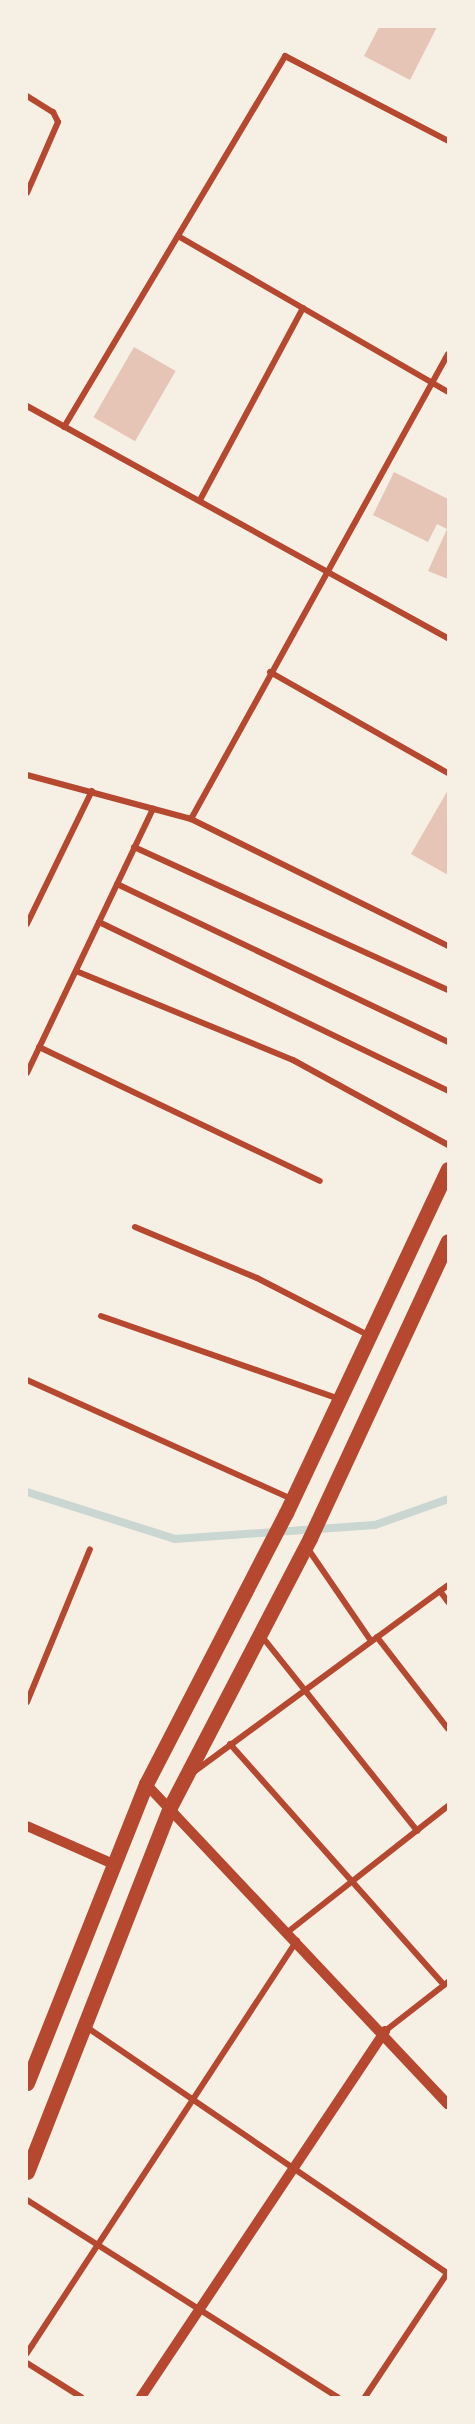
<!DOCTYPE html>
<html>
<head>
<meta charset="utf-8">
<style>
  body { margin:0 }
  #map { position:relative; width:475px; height:2424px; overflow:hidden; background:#f6efe4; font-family:"Space Grotesk",sans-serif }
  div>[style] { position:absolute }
  .stream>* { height:8px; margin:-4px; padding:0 4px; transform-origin:4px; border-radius:4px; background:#c9d6d2 }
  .building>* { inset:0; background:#e6c5b7; transform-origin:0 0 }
  .minor>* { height:6px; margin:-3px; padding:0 3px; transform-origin:3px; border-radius:3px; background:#b5482f }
  .tertiary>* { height:10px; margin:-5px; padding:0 5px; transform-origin:5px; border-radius:5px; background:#b5482f }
  .primary>* { height:15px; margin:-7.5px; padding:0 7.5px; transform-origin:7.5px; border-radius:7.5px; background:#b5482f }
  span { translate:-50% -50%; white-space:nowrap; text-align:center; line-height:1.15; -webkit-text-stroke:6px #f6efe4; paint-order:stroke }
  .frame { position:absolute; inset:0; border:28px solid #f6efe4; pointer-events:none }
</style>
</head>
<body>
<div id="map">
  <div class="stream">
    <i style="left:27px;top:1492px;width:155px;rotate:17.6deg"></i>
    <i style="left:175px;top:1539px;width:200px;rotate:-4deg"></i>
    <i style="left:375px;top:1525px;width:77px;rotate:-19.6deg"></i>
  </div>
  <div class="building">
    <i style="clip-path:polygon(379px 27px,437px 27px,410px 80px,364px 56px)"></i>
    <i style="left:134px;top:347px;width:48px;height:81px;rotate:30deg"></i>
    <i style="clip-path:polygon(394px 472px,448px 499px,448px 579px,428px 571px,447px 529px,437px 524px,428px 542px,373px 515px)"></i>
    <i style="clip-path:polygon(448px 790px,448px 875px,411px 854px)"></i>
  </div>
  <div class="minor">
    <i style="left:27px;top:96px;width:31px;rotate:32deg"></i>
    <i style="left:53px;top:112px;width:11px;rotate:63deg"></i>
    <i style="left:58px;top:122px;width:77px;rotate:113.6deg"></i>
    <i style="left:178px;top:236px;width:312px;rotate:30deg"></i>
    <i style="left:27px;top:406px;width:481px;rotate:28.9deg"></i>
    <i style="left:64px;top:427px;width:432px;rotate:-59.2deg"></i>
    <i style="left:285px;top:56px;width:184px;rotate:27.5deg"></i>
    <i style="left:200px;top:500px;width:218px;rotate:-61.8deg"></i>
    <i style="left:270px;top:672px;width:205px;rotate:29.6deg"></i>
    <i style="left:27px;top:775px;width:170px;rotate:15deg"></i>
    <i style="left:191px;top:819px;width:287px;rotate:26.3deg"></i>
    <i style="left:191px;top:819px;width:531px;rotate:-61.07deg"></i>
    <i style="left:134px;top:847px;width:345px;rotate:24.5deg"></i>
    <i style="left:117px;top:884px;width:367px;rotate:25.5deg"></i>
    <i style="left:99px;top:922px;width:388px;rotate:25.8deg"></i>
    <i style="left:27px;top:924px;width:148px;rotate:-64deg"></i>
    <i style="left:76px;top:971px;width:235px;rotate:22.3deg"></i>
    <i style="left:293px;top:1060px;width:177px;rotate:28.7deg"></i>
    <i style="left:39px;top:1047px;width:311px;rotate:25.5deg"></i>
    <i style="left:27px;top:1073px;width:293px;rotate:-64.5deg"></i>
    <i style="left:135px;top:1227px;width:132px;rotate:22.7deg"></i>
    <i style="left:257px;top:1278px;width:125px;rotate:27.2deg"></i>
    <i style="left:101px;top:1316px;width:252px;rotate:19.2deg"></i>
    <i style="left:27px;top:1380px;width:290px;rotate:24.2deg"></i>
    <i style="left:306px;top:1546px;width:115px;rotate:55.6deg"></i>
    <i style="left:440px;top:1591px;width:14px;rotate:54deg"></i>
    <i style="left:260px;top:1634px;width:252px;rotate:51.4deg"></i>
    <i style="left:377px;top:1637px;width:116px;rotate:52.3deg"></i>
    <i style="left:27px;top:1702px;width:165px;rotate:-67.6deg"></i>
    <i style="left:230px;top:1744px;width:322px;rotate:48.4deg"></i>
    <i style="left:195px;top:1771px;width:314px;rotate:-36.3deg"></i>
    <i style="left:289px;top:1931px;width:202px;rotate:-38.2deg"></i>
    <i style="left:85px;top:2026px;width:440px;rotate:34.3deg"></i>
    <i style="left:385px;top:2031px;width:80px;rotate:-37.9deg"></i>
    <i style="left:27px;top:2200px;width:368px;rotate:32.4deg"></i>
    <i style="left:27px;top:2353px;width:493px;rotate:-56.8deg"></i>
    <i style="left:27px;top:2363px;width:64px;rotate:32.2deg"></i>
    <i style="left:365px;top:2397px;width:150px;rotate:-56.4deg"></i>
  </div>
  <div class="tertiary">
    <i style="left:146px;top:1784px;width:440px;rotate:46.7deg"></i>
    <i style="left:27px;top:1826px;width:92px;rotate:23.8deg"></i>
    <i style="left:141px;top:2397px;width:440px;rotate:-56.3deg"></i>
  </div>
  <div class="primary">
    <i style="left:27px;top:2083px;width:322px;rotate:-68.3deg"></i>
    <i style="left:146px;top:1784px;width:305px;rotate:-62.7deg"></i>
    <i style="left:286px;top:1513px;width:380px;rotate:-64.8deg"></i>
    <i style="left:27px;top:2172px;width:392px;rotate:-68.6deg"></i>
    <i style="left:170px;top:1807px;width:303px;rotate:-62.5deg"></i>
    <i style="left:310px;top:1538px;width:327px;rotate:-65.1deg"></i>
  </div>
  <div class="frame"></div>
</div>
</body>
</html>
